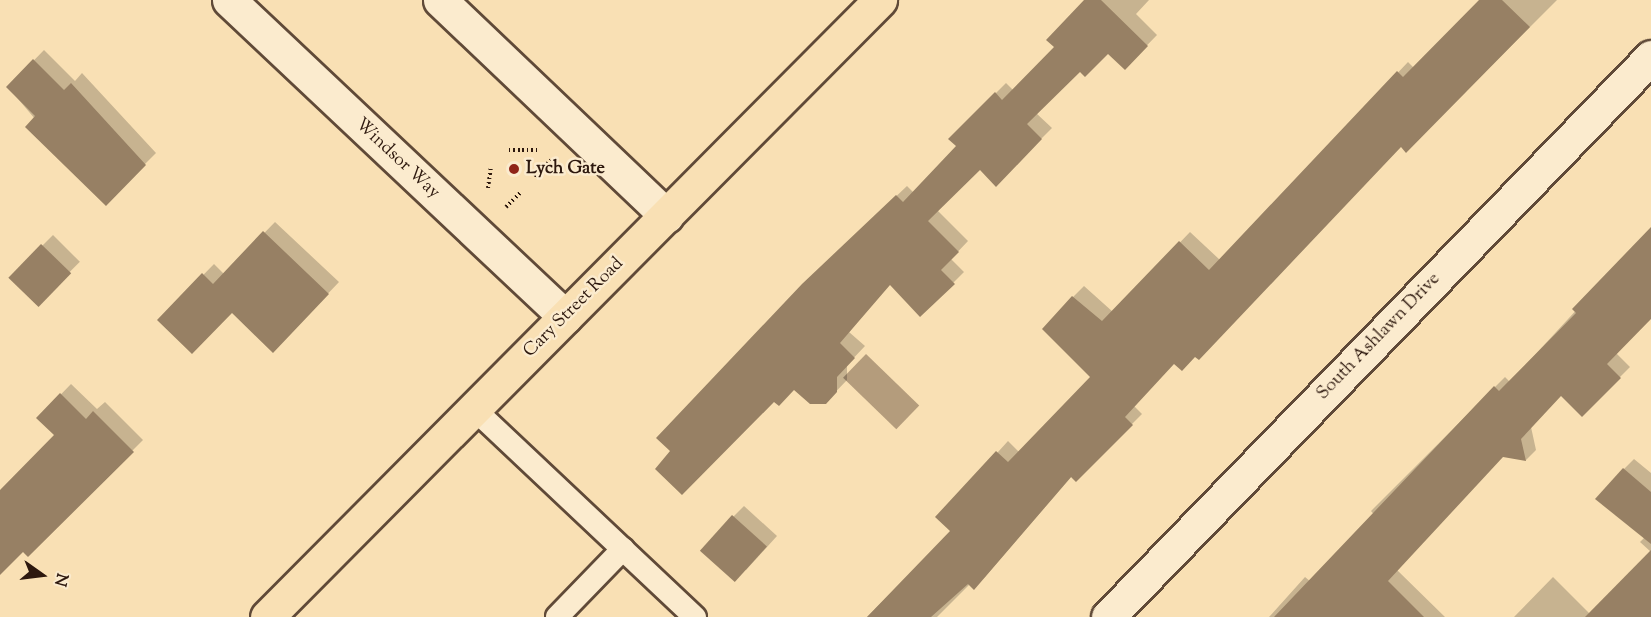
<!DOCTYPE html>
<html>
<head>
<meta charset="utf-8">
<style>
  body { margin:0 }
  #map { position:relative; width:1651px; height:617px; overflow:hidden; background:#f9e0b4; font-family:"Sorts Mill Goudy",serif }
  div>[style] { position:absolute }
  .water>* { inset:0; background:#b49c7c; transform-origin:0 0 }
  .shadow>* { inset:0; background:#0003; transform-origin:0 0 }
  .building>* { inset:0; background:#978064; transform-origin:0 0 }
  .path>* { height:4px; margin-top:-2px; transform-origin:0; background:repeating-linear-gradient(90deg,#2d180e 0 1.5px,transparent 0 4.5px) }
  .roads { filter:drop-shadow(2px 0 #604a38) drop-shadow(-2px 0 #604a38) drop-shadow(0 2px #604a38) drop-shadow(0 -2px #604a38) }
  .lane>* { height:22px; margin:-11px; padding:0 11px; transform-origin:11px; border-radius:11px; background:#fbebce }
  .street>* { height:33px; margin:-16.5px; padding:0 16.5px; transform-origin:16.5px; border-radius:16.5px; background:#fbebce }
  .primary>* { height:33px; margin:-16.5px; padding:0 16.5px; transform-origin:16.5px; border-radius:16.5px; background:#f9e0b4 }
  .dots>* { width:16px; height:16px; translate:-50% -50%; box-sizing:border-box; border:3px solid #fbebce; border-radius:50% }
  span { translate:-50% -50%; white-space:nowrap; text-align:center; line-height:1.15; -webkit-text-stroke:5px #fbebce; paint-order:stroke }
  .street-label { font-size:18px; color:#2d180e }
  .poi-label { font-size:18px; color:#2d180e; font-weight:700 }
  .left { translate:0 -50%; text-align:left }
  .north { position:absolute; left:12px; top:545px; width:60px; height:60px; -webkit-text-stroke:4px #fbebce; paint-order:stroke; rotate:104deg; font-size:16px; font-weight:700; line-height:24px; text-align:center; color:#2d180e }
  .north::after { content:''; display:block; margin:auto; width:21px; height:27px; background:#2d180e; clip-path:polygon(50% 0,100% 100%,50% 72%,0 100%) }
</style>
</head>
<body>
<div id="map">
  <div class="water">
    <i style="left:866px;top:354px;width:74px;height:33px;rotate:44deg"></i>
  </div>
  <div class="shadow">
    <i style="clip-path:polygon(1086px 0,1149px 0,1136px 14px,1157px 35px,1125px 68px,1108px 52px,1080px 69px,1036px 113px,1052px 128px,996px 184px,980px 168px,937px 210px,968px 241px,951px 259px,964px 272px,921px 315px,890px 284px,849px 332px,865px 346px,847px 365px,847px 380px,825px 403px,814px 274px,907px 186px,914px 193px,958px 146px,950px 139px,1006px 83px,1014px 91px,1056px 47px)"></i>
    <i style="clip-path:polygon(1481px 0,1557px 0,1406px 151px,1401px 146px,1195px 355px,1174px 362px,1134px 406px,1142px 414px,1076px 480px,1072px 476px,984px 578px,970px 584px,937px 617px,867px 617px,952px 531px,937px 517px,998px 452px,1008px 441px,1020px 453px,1092px 377px,1044px 329px,1073px 297px,1084px 286px,1113px 312px,1190px 232px,1220px 260px,1408px 62px,1414px 68px)"></i>
    <i style="clip-path:polygon(44px 50px,75px 81px,82px 73px,156px 153px,106px 203px,8px 87px)"></i>
    <i style="clip-path:polygon(275px 222px,339px 282px,283px 341px,232px 311px,159px 320px,214px 264px,224px 274px)"></i>
    <i style="clip-path:polygon(1651px 229px,1651px 307px,1616px 353px,1630px 367px,1582px 415px,1562px 394px,1531px 427px,1536px 450px,1526px 460px,1503px 455px,1397px 570px,1445px 617px,1269px 617px,1305px 577px,1311px 582px,1376px 517px,1371px 511px,1505px 377px,1510px 382px)"></i>
    <i style="left:53px;top:235px;width:38px;height:61px;rotate:45deg"></i>
    <i style="clip-path:polygon(71px 384px,97px 409px,105px 402px,143px 440px,28px 555px,23px 550px,0 554px,0 492px,56px 435px,38px 418px)"></i>
    <i style="clip-path:polygon(1634px 459px,1651px 473px,1651px 552px,1640px 542px,1645px 537px,1624px 469px)"></i>
    <i style="clip-path:polygon(744px 506px,777px 536px,746px 570px,733px 517px)"></i>
    <i style="clip-path:polygon(1651px 553px,1651px 617px,1514px 617px,1553px 577px,1590px 614px)"></i>
  </div>
  <div class="building">
    <i style="clip-path:polygon(1084px 0,1101px 0,1148px 46px,1125px 70px,1108px 54px,1085px 77px,1080px 72px,1027px 124px,1042px 139px,996px 187px,980px 170px,928px 221px,959px 252px,941px 270px,955px 284px,920px 317px,890px 285px,840px 343px,855px 358px,837px 377px,837px 392px,826px 404px,810px 404px,794px 390px,779px 406px,774px 402px,682px 495px,655px 469px,670px 451px,656px 438px,802px 284px,896px 195px,903px 202px,956px 146px,948px 139px,995px 92px,1002px 100px,1054px 47px,1046px 40px)"></i>
    <i style="clip-path:polygon(1479px 0,1502px 0,1530px 27px,1406px 153px,1401px 147px,1199px 360px,1195px 357px,1182px 371px,1174px 364px,1125px 417px,1133px 425px,1076px 482px,1071px 477px,974px 590px,968px 584px,931px 617px,867px 617px,950px 531px,935px 517px,996px 451px,1008px 462px,1090px 377px,1042px 329px,1072px 296px,1102px 321px,1179px 241px,1209px 270px,1397px 71px,1403px 77px)"></i>
    <i style="clip-path:polygon(33px 59px,64px 90px,71px 83px,146px 165px,106px 206px,25px 127px,35px 116px,6px 87px)"></i>
    <i style="clip-path:polygon(1651px 227px,1651px 319px,1607px 364px,1621px 378px,1582px 417px,1561px 396px,1521px 439px,1526px 461px,1503px 457px,1388px 581px,1424px 617px,1274px 617px,1494px 386px,1499px 391px,1576px 313px,1572px 309px)"></i>
    <i style="clip-path:polygon(263px 231px,329px 294px,273px 353px,232px 313px,192px 354px,157px 320px,202px 273px,213px 284px)"></i>
    <i style="left:41px;top:244px;width:42px;height:47px;rotate:44deg"></i>
    <i style="clip-path:polygon(60px 393px,86px 419px,93px 411px,134px 452px,28px 557px,23px 552px,0 575px,0 490px,54px 435px,36px 418px)"></i>
    <i style="clip-path:polygon(1623px 468px,1651px 492px,1651px 544px,1595px 499px)"></i>
    <i style="left:732px;top:515px;width:47px;height:48px;rotate:42deg"></i>
    <i style="clip-path:polygon(1651px 550px,1651px 617px,1585px 617px)"></i>
  </div>
  <div class="path">
    <i style="left:509px;top:150px;width:29px"></i>
    <i style="left:535px;top:177px;width:23px;rotate:-47deg"></i>
    <i style="left:488px;top:188px;width:22px;rotate:-82deg"></i>
    <i style="left:506px;top:207px;width:20px;rotate:-45deg"></i>
  </div>
  <div class="roads">
    <div class="lane">
      <i style="left:473px;top:408px;width:305px;rotate:43.3deg"></i>
      <i style="left:557px;top:617px;width:95px;rotate:-45.9deg"></i>
    </div>
    <div class="street">
      <i style="left:229px;top:0;width:462px;rotate:43.3deg"></i>
      <i style="left:440px;top:0;width:313px;rotate:43.6deg"></i>
      <i style="left:1108px;top:617px;width:780px;rotate:-45.88deg"></i>
    </div>
    <div class="primary">
      <i style="left:267px;top:617px;width:870px;rotate:-45.19deg"></i>
    </div>
  </div>
  <div class="dots">
    <i style="left:514px;top:169px;background:#8f2418"></i>
  </div>
  <div class="street-label">
    <span style="left:397px;top:159px;rotate:43deg">Windsor Way</span>
    <span style="left:574px;top:308px;rotate:-45deg">Cary Street Road</span>
    <span style="left:1379px;top:337px;rotate:-46deg">South Ashlawn Drive</span>
  </div>
  <div class="poi-label">
    <span class="left" style="left:526px;top:169px">Lych Gate</span>
  </div>
  <div class="north">N</div>
</div>
</body>
</html>
